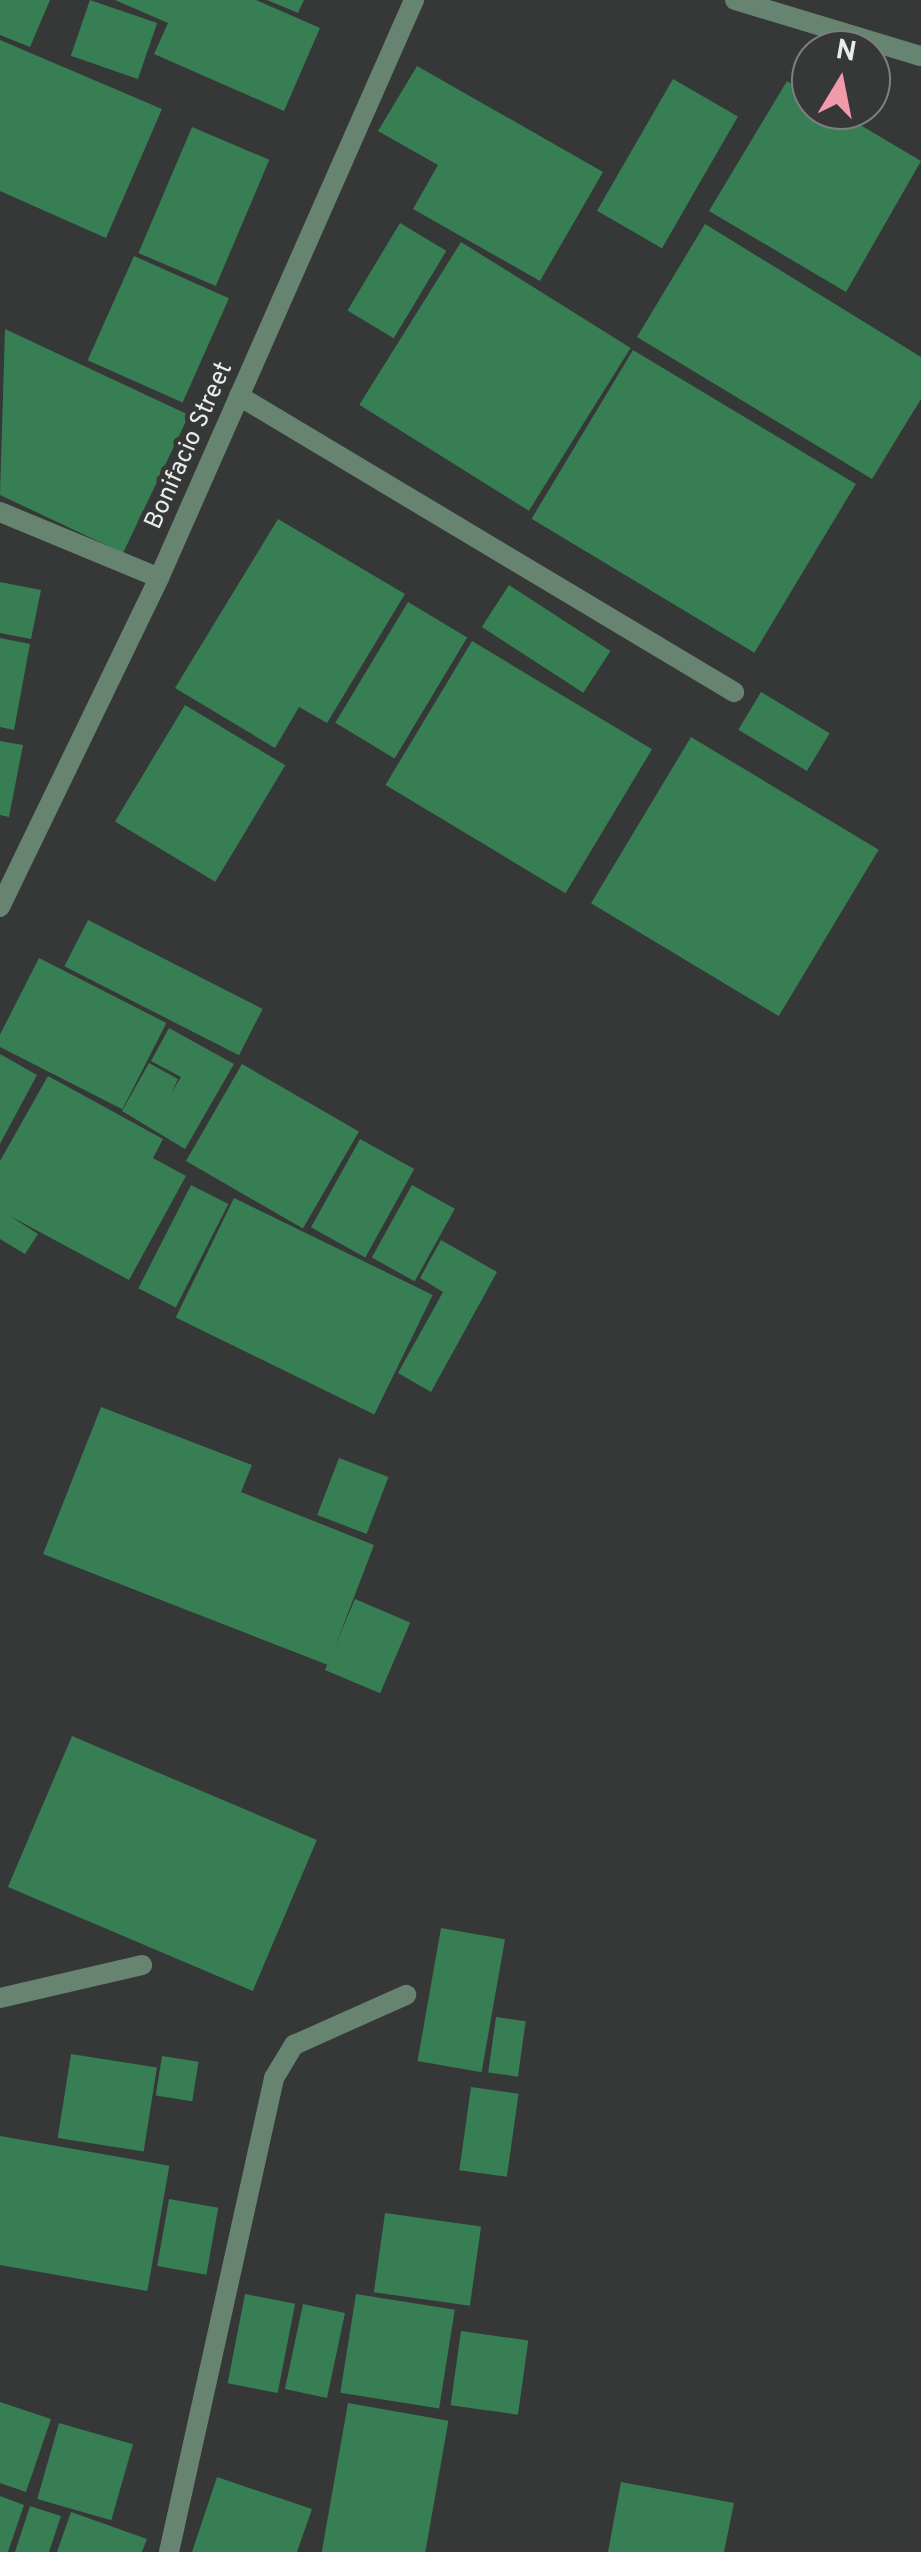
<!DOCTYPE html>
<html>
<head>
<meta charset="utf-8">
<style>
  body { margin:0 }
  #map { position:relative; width:921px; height:2552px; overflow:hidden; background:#353836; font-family:Overpass,sans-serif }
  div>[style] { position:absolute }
  .building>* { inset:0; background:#377e55; transform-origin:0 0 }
  .street>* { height:20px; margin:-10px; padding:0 10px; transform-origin:10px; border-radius:10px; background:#678471 }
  span { translate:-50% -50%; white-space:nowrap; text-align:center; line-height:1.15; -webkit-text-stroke:10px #353836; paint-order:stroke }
  .street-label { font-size:25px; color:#eaecea }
  .north { position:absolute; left:791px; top:30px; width:100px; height:100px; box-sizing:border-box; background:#353836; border:2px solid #7d807e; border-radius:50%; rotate:10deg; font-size:28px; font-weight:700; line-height:40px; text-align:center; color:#eaecea }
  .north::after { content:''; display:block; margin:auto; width:35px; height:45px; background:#f29aac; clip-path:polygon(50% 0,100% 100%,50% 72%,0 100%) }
</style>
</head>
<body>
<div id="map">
  <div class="building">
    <i style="clip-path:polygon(0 0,50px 0,30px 47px,0 35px)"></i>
    <i style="left:90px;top:0;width:71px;height:59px;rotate:19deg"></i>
    <i style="clip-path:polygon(115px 0,256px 0,320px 28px,284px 111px,154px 54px,168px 23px)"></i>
    <i style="clip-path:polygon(267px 0,304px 0,298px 13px)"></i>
    <i style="clip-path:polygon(0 40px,162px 109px,106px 238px,0 191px)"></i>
    <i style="clip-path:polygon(417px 66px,603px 172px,540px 281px,413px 209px,438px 165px,378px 131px)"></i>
    <i style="left:673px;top:79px;width:75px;height:152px;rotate:30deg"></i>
    <i style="clip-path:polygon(787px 81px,811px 96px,811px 110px,835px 110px,921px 161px,846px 292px,709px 211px)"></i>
    <i style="left:192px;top:127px;width:84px;height:137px;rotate:23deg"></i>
    <i style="left:400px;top:223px;width:54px;height:102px;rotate:31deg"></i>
    <i style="clip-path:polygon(705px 224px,921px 357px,921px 399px,872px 479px,637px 337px)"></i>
    <i style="left:461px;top:242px;width:200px;height:192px;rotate:32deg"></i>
    <i style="left:134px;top:256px;width:104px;height:114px;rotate:24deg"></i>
    <i style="clip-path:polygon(5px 329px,189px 415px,123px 553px,0 495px)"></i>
    <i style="left:633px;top:350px;width:260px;height:197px;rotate:31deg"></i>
    <i style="clip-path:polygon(278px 519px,405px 594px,327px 723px,299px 707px,275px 748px,175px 688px)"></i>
    <i style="clip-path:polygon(0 582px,41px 590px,31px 639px,0 633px)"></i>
    <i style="left:509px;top:585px;width:121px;height:50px;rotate:33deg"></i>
    <i style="left:408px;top:602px;width:69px;height:141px;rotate:31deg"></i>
    <i style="clip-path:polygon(0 638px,30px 644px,14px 730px,0 727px)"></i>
    <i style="left:472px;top:641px;width:210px;height:168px;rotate:31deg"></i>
    <i style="left:761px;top:692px;width:80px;height:44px;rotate:31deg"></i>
    <i style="left:185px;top:705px;width:117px;height:136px;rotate:31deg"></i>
    <i style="left:691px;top:737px;width:219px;height:194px;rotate:31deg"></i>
    <i style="clip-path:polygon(0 741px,23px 745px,9px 817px,0 815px)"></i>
    <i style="left:88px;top:920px;width:196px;height:52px;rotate:27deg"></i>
    <i style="left:39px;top:958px;width:143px;height:97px;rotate:27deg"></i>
    <i style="clip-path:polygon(169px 1028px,234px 1064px,185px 1149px,122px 1111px,149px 1063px,178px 1079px,172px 1092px,181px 1077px,151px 1061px)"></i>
    <i style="clip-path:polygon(0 1054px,37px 1075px,0 1144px)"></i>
    <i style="left:242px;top:1064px;width:135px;height:112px;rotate:30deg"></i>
    <i style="clip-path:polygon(48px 1076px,163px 1139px,153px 1158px,186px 1176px,129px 1280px,10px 1216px,38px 1234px,25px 1254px,0 1239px,0 1161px)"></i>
    <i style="left:360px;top:1139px;width:62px;height:101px;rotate:29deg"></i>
    <i style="left:191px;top:1185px;width:42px;height:116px;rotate:27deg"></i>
    <i style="left:412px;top:1185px;width:49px;height:83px;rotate:29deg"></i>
    <i style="left:234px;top:1198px;width:221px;height:133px;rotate:26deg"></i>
    <i style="clip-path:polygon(441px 1240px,497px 1272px,431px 1392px,398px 1373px,443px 1292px,420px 1278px)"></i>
    <i style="clip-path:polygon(101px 1407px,252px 1465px,241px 1492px,374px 1545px,328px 1665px,43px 1554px)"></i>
    <i style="left:339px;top:1458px;width:53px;height:61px;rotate:21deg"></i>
    <i style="left:355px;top:1599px;width:60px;height:77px;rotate:23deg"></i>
    <i style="left:72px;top:1736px;width:266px;height:164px;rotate:23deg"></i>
    <i style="left:441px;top:1928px;width:65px;height:135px;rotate:10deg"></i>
    <i style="left:496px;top:2017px;width:30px;height:56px;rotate:8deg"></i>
    <i style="left:71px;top:2054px;width:87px;height:85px;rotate:9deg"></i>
    <i style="left:162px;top:2056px;width:37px;height:40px;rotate:9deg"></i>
    <i style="left:471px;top:2087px;width:48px;height:84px;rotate:8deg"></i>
    <i style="left:0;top:2136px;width:172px;height:127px;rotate:10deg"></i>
    <i style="left:169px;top:2199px;width:50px;height:68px;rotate:10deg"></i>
    <i style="left:385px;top:2213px;width:97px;height:80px;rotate:8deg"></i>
    <i style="left:245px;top:2294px;width:51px;height:91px;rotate:11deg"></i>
    <i style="left:356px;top:2294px;width:100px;height:100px;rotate:9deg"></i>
    <i style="left:303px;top:2304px;width:43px;height:87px;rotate:12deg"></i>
    <i style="left:461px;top:2331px;width:68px;height:75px;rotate:8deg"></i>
    <i style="clip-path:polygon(0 2402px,51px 2419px,26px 2492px,0 2483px)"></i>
    <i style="left:348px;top:2403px;width:102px;height:151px;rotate:10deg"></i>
    <i style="left:59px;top:2423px;width:77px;height:79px;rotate:16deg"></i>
    <i style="clip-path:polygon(217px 2477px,312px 2509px,297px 2552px,192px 2552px)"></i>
    <i style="clip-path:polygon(621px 2482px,734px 2503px,724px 2552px,608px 2552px)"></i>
    <i style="clip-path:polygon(0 2496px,24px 2505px,8px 2552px,0 2552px)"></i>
    <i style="clip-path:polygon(30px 2506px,61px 2516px,49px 2552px,15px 2552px)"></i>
    <i style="clip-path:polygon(71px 2512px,147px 2539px,142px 2552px,57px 2552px)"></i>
  </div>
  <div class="street">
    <i style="left:735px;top:0;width:194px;rotate:16.8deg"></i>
    <i style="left:239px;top:396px;width:577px;rotate:30.88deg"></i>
    <i style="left:0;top:512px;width:172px;rotate:22.5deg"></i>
    <i style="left:0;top:907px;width:365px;rotate:-64.2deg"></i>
    <i style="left:159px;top:578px;width:632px;rotate:-66.19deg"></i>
    <i style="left:0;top:1998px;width:146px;rotate:-13.1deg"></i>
    <i style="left:169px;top:2552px;width:485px;rotate:-77.5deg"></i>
    <i style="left:274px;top:2078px;width:39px;rotate:-59deg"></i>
    <i style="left:294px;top:2045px;width:123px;rotate:-24.1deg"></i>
  </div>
  <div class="street-label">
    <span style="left:190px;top:446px;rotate:-66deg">Bonifacio Street</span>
  </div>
  <div class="north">N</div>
</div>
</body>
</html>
